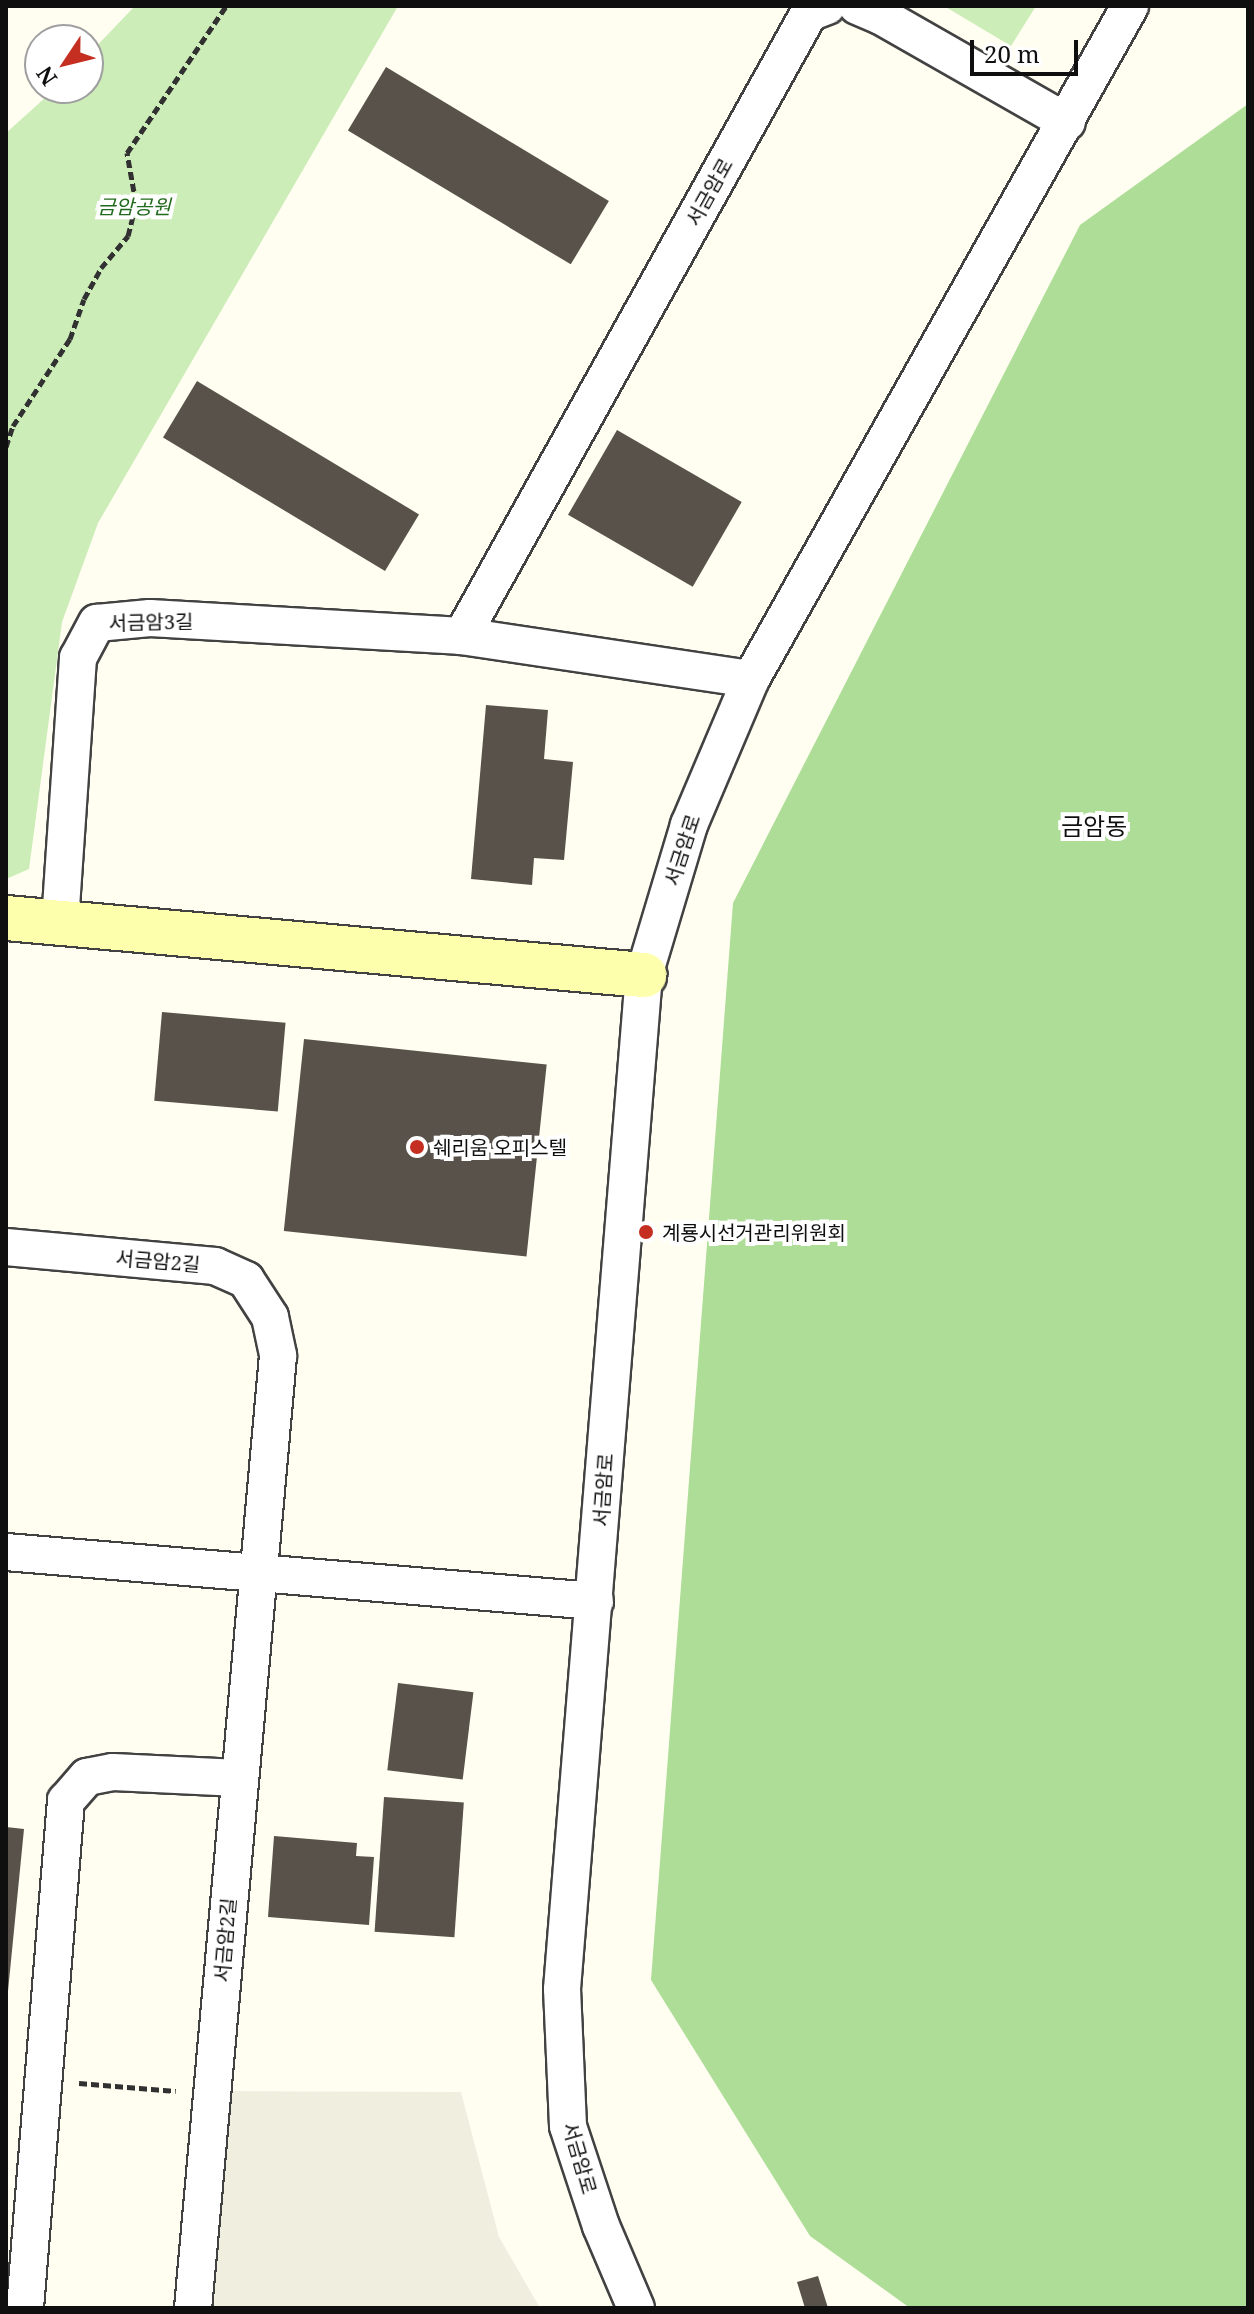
<!DOCTYPE html>
<html>
<head>
<meta charset="utf-8">
<style>
  body { margin:0 }
  #map { position:relative; width:1254px; height:2314px; overflow:hidden; background:#fffef1; font-family:"Noto Serif","Noto Sans KR",serif }
  div>[style] { position:absolute }
  .green>* { inset:0; background:#ccecb8 }
  .forest>* { inset:0; background:#addd97 }
  .plaza>* { inset:0; background:#f0eedf }
  .building>* { inset:0; background:#58524b; transform-origin:0 0 }
  .path>* { height:5px; margin-top:-2.5px; transform-origin:0; background:repeating-linear-gradient(90deg,#313131 0 8px,transparent 0 12px) }
  .roads { filter:drop-shadow(2px 0 #424242) drop-shadow(-2px 0 #424242) drop-shadow(0 2px #424242) drop-shadow(0 -2px #424242) }
  .street>* { height:36px; margin:-18px; padding:0 18px; transform-origin:18px; border-radius:18px; background:#fff }
  .secondary>* { height:44px; margin:-22px; padding:0 22px; transform-origin:22px; border-radius:22px; background:#fdffac }
  .dots>* { width:22px; height:22px; translate:-50% -50%; box-sizing:border-box; border:4px solid #fff; border-radius:50% }
  span { translate:-50% -50%; white-space:nowrap; text-align:center; line-height:1.15; -webkit-text-stroke:8px #fff; paint-order:stroke }
  .street-label { font-size:20px; color:#0f0f0f }
  .park-label { font-size:20px; color:#216a1c; font-style:italic }
  .poi-label { font-size:20px; color:#0f0f0f }
  .left { translate:0 -50%; text-align:left }
  .quarter-label { font-size:24px; color:#0f0f0f }
  .frame { position:absolute; inset:0; border:8px solid #0f0f0f; pointer-events:none }
  .north { position:absolute; left:24px; top:24px; width:80px; height:80px; box-sizing:border-box; background:#fff; border:2px solid #9f9f9f; border-radius:50%; rotate:235deg; font-size:22px; font-weight:700; line-height:32px; text-align:center; color:#0f0f0f }
  .north::after { content:''; display:block; margin:auto; width:28px; height:36px; background:#c52f21; clip-path:polygon(50% 0,100% 100%,50% 72%,0 100%) }
  .scale { position:absolute; left:970px; top:40px; width:108px; height:36px; box-sizing:border-box; border:4px solid #0f0f0f; border-top:0; padding-left:10px; font-size:24px; line-height:28px; white-space:nowrap; color:#0f0f0f; -webkit-text-stroke:6px #fff; paint-order:stroke }
</style>
</head>
<body>
<div id="map">
  <div class="green">
    <i style="clip-path:polygon(135px 6px,398px 6px,98px 523px,62px 622px,29px 869px,6px 879px,6px 133px,56px 88px,88px 88px,88px 55px)"></i>
    <i style="clip-path:polygon(944px 6px,1036px 6px,1011px 46px)"></i>
  </div>
  <div class="forest">
    <i style="clip-path:polygon(1248px 104px,1248px 2308px,910px 2308px,810px 2236px,651px 1980px,733px 903px,1080px 225px)"></i>
  </div>
  <div class="plaza">
    <i style="clip-path:polygon(221px 2091px,461px 2092px,499px 2237px,540px 2308px,214px 2308px)"></i>
  </div>
  <div class="building">
    <i style="left:386px;top:67px;width:260px;height:74px;rotate:31deg"></i>
    <i style="left:197px;top:381px;width:259px;height:66px;rotate:31deg"></i>
    <i style="left:617px;top:430px;width:144px;height:98px;rotate:30deg"></i>
    <i style="clip-path:polygon(486px 705px,548px 710px,544px 759px,573px 762px,564px 860px,534px 858px,532px 885px,471px 879px)"></i>
    <i style="left:162px;top:1012px;width:124px;height:89px;rotate:5deg"></i>
    <i style="left:304px;top:1039px;width:244px;height:193px;rotate:6deg"></i>
    <i style="left:398px;top:1683px;width:76px;height:88px;rotate:7deg"></i>
    <i style="left:384px;top:1797px;width:80px;height:135px;rotate:4deg"></i>
    <i style="clip-path:polygon(6px 1827px,24px 1829px,8px 1991px,6px 1991px)"></i>
    <i style="clip-path:polygon(274px 1836px,357px 1843px,356px 1856px,374px 1857px,369px 1925px,268px 1917px)"></i>
    <i style="clip-path:polygon(818px 2276px,828px 2308px,805px 2308px,797px 2282px)"></i>
  </div>
  <div class="path">
    <i style="left:6px;top:447px;width:22px;rotate:-72deg"></i>
    <i style="left:13px;top:426px;width:104px;rotate:-56.8deg"></i>
    <i style="left:70px;top:339px;width:42px;rotate:-70.7deg"></i>
    <i style="left:84px;top:299px;width:35px;rotate:-61deg"></i>
    <i style="left:101px;top:268px;width:42px;rotate:-49.8deg"></i>
    <i style="left:128px;top:236px;width:34px;rotate:-76deg"></i>
    <i style="left:136px;top:203px;width:51px;rotate:-100.2deg"></i>
    <i style="left:127px;top:153px;width:177px;rotate:-56deg"></i>
    <i style="left:79px;top:2083px;width:97px;rotate:4.7deg"></i>
  </div>
  <div class="roads">
    <div class="street">
      <i style="left:857px;top:6px;width:26px;rotate:23deg"></i>
      <i style="left:881px;top:16px;width:214px;rotate:29.7deg"></i>
      <i style="left:462px;top:636px;width:713px;rotate:-60.88deg"></i>
      <i style="left:809px;top:13px;width:19px;rotate:-21deg"></i>
      <i style="left:60px;top:922px;width:265px;rotate:-86.1deg"></i>
      <i style="left:78px;top:658px;width:40px;rotate:-62deg"></i>
      <i style="left:97px;top:623px;width:53px;rotate:-5.4deg"></i>
      <i style="left:150px;top:618px;width:313px;rotate:3.3deg"></i>
      <i style="left:462px;top:636px;width:292px;rotate:8.5deg"></i>
      <i style="left:6px;top:1247px;width:210px;rotate:5.2deg"></i>
      <i style="left:215px;top:1266px;width:34px;rotate:24deg"></i>
      <i style="left:246px;top:1280px;width:44px;rotate:57deg"></i>
      <i style="left:270px;top:1317px;width:40px;rotate:78deg"></i>
      <i style="left:278px;top:1356px;width:956px;rotate:95.1deg"></i>
      <i style="left:6px;top:1552px;width:591px;rotate:4.76deg"></i>
      <i style="left:25px;top:2308px;width:509px;rotate:-85.38deg"></i>
      <i style="left:66px;top:1801px;width:32px;rotate:-49deg"></i>
      <i style="left:87px;top:1777px;width:26px;rotate:-11deg"></i>
      <i style="left:113px;top:1772px;width:126px;rotate:2.7deg"></i>
      <i style="left:636px;top:2308px;width:89px;rotate:-113.1deg"></i>
      <i style="left:601px;top:2226px;width:105px;rotate:-108.3deg"></i>
      <i style="left:568px;top:2126px;width:137px;rotate:-92.5deg"></i>
      <i style="left:562px;top:1989px;width:1017px;rotate:-85.38deg"></i>
      <i style="left:644px;top:975px;width:157px;rotate:-73.3deg"></i>
      <i style="left:689px;top:825px;width:159px;rotate:-67deg"></i>
      <i style="left:751px;top:679px;width:772px;rotate:-60.61deg"></i>
    </div>
    <div class="secondary">
      <i style="left:6px;top:918px;width:641px;rotate:5.11deg"></i>
    </div>
  </div>
  <div class="dots">
    <i style="left:417px;top:1147px;background:#c52f21"></i>
    <i style="left:646px;top:1232px;background:#c52f21"></i>
  </div>
  <div class="street-label">
    <span style="left:709px;top:192px;rotate:-61deg">서금암로</span>
    <span style="left:151px;top:622px;rotate:-1deg">서금암3길</span>
    <span style="left:682px;top:850px;rotate:-72deg">서금암로</span>
    <span style="left:158px;top:1261px;rotate:5deg">서금암2길</span>
    <span style="left:603px;top:1490px;rotate:-86deg">서금암로</span>
    <span style="left:225px;top:1940px;rotate:-85deg">서금암2길</span>
    <span style="left:580px;top:2158px;rotate:74deg">서금암로</span>
  </div>
  <div class="park-label">
    <span style="left:134px;top:206px">금암공원</span>
  </div>
  <div class="poi-label">
    <span class="left" style="left:433px;top:1147px">쉐리움 오피스텔</span>
    <span class="left" style="left:662px;top:1232px">계룡시선거관리위원회</span>
  </div>
  <div class="quarter-label">
    <span style="left:1094px;top:826px">금암동</span>
  </div>
  <div class="frame"></div>
  <div class="north">N</div>
  <div class="scale">20 m</div>
</div>
</body>
</html>
